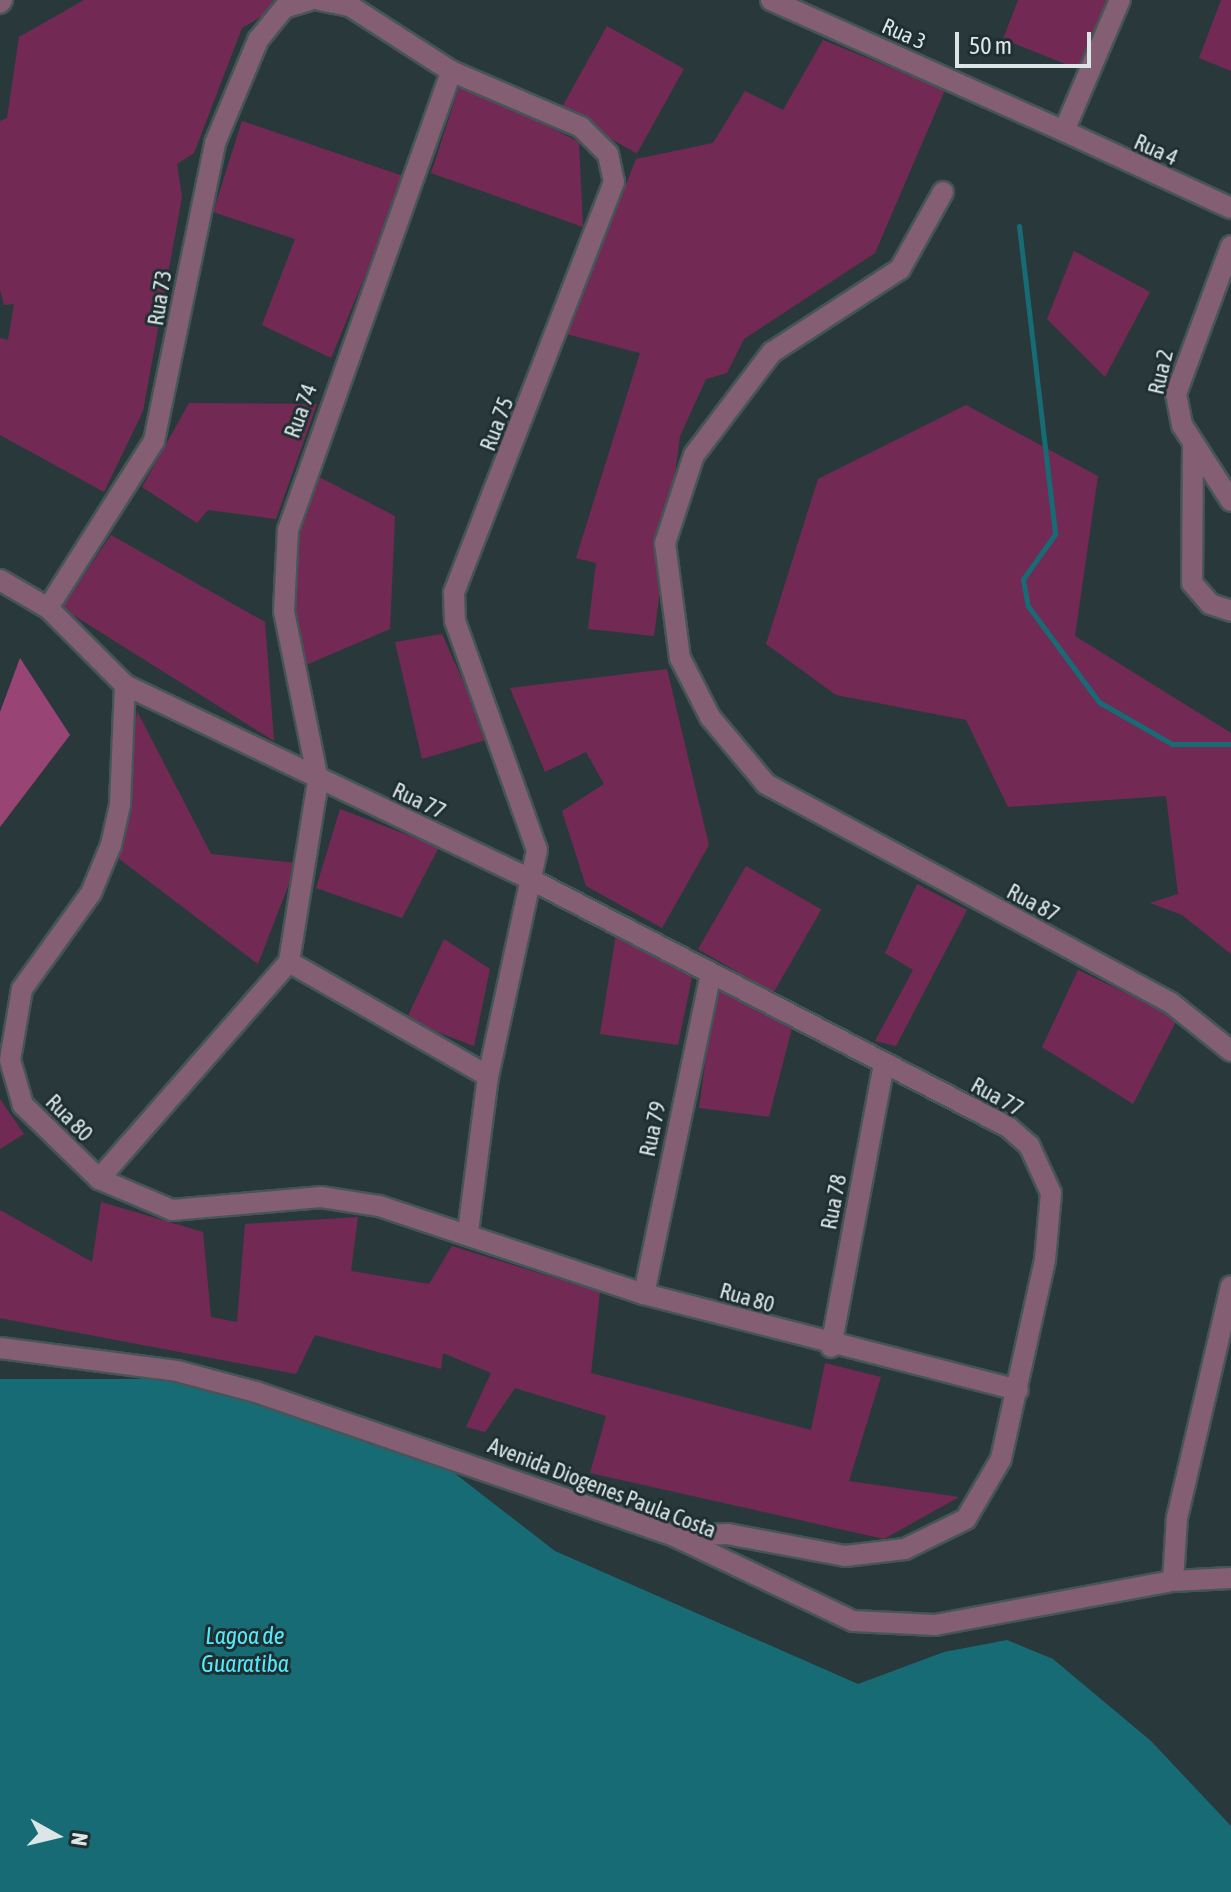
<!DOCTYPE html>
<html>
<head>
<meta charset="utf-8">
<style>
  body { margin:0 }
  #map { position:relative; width:1231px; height:1892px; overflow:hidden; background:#29393b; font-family:"Asap Condensed",sans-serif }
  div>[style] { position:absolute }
  .green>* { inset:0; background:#722a55; transform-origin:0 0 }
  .forest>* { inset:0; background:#984475 }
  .water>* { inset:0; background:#176b74 }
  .stream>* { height:5px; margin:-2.5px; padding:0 2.5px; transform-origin:2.5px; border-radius:2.5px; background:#176b74 }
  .roads { filter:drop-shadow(2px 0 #465557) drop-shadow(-2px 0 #465557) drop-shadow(0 2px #465557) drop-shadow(0 -2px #465557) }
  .minor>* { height:20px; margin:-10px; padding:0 10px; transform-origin:10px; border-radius:10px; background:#845e72 }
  span { translate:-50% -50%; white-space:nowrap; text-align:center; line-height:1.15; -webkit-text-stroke:6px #1f2f31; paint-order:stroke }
  .street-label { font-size:22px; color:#dce6e7 }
  .water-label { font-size:24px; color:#54e9fa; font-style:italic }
  .north { position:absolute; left:16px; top:1796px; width:80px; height:80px; -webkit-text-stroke:6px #1f2f31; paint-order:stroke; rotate:98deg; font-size:22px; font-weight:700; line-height:32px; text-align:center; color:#dce6e7 }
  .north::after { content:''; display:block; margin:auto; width:28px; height:36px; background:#dce6e7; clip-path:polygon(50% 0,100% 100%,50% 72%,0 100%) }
  .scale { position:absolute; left:955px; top:32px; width:136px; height:36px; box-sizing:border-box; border:4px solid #dce6e7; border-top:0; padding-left:10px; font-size:24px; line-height:28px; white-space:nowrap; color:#dce6e7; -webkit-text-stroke:6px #1f2f31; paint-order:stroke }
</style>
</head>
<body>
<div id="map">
  <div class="green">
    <i style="clip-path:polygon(84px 0,289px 0,242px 28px,194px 153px,177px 164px,182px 197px,143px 411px,104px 492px,0 435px,0 338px,8px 340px,14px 304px,4px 305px,0 290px,0 121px,7px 118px,19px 37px)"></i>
    <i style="clip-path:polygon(1018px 0,1111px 0,1083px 71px,1003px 39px)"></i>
    <i style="clip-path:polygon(1221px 0,1231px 0,1231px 71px,1199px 58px)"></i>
    <i style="left:607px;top:26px;width:88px;height:97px;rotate:29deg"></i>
    <i style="clip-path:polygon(823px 40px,945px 90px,875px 253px,744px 339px,727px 373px,706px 379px,680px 436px,654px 636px,588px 629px,596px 563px,576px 558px,640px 353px,566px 334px,636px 159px,713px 143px,745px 91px,783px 110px)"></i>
    <i style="clip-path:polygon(461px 81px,579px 142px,583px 227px,431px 173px)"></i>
    <i style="clip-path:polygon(242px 121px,406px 177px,331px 358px,262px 325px,295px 239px,213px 212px)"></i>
    <i style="clip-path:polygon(1074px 251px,1150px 292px,1105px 377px,1047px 319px)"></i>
    <i style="clip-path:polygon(189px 403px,317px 404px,276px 519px,208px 510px,197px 523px,142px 487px)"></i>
    <i style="clip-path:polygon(966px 405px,1098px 476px,1075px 636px,1231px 733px,1231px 954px,1182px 915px,1150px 903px,1178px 894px,1166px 796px,1008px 807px,966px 720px,836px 695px,766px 644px,818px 479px)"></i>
    <i style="clip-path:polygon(315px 475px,395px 516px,390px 629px,306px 665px,285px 567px)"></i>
    <i style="clip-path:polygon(111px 535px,265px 622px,274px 741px,62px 608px)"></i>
    <i style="clip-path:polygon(442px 634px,489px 739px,422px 759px,395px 642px)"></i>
    <i style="clip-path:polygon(667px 669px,709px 845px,662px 928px,586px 886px,562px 811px,604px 784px,586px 752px,545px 772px,510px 688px)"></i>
    <i style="clip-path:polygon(137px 711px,211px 854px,297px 863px,258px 964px,118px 858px)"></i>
    <i style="clip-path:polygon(340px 809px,439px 847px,402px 918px,316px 888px)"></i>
    <i style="left:746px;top:866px;width:87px;height:96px;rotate:30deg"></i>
    <i style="clip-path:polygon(917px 884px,967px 910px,896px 1046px,875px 1041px,913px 970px,885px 953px)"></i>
    <i style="clip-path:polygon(616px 934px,692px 977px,678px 1045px,600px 1034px)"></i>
    <i style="clip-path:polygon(444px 939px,490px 969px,474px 1046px,406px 1020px)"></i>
    <i style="clip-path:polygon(1078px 970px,1178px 1018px,1133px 1104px,1042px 1047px)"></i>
    <i style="clip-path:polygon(716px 985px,792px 1028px,769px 1117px,699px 1108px)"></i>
    <i style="clip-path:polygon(0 1099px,24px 1134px,0 1149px)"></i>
    <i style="clip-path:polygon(101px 1202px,203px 1232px,211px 1317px,237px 1322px,245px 1224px,358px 1217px,351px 1271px,429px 1284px,452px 1246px,600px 1292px,591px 1373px,811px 1430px,825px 1363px,881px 1377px,849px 1481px,959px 1497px,884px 1539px,590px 1473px,606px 1416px,515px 1388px,485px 1432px,466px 1427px,491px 1373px,443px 1353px,441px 1369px,315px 1335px,296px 1374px,0 1318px,0 1210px,92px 1262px)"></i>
  </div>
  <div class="forest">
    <i style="clip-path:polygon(20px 658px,70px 735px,0 827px,0 712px)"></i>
  </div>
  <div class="water">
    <i style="clip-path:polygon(0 1379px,166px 1379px,279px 1408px,444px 1465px,555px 1551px,858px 1684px,944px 1652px,1007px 1640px,1053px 1659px,1151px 1741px,1231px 1826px,1231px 1892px,0 1892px)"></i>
  </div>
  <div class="stream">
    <i style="left:1019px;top:226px;width:310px;rotate:83.3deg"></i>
    <i style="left:1055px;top:534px;width:55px;rotate:125.4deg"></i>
    <i style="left:1023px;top:579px;width:27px;rotate:80deg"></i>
    <i style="left:1028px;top:606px;width:119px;rotate:53.5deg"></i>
    <i style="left:1099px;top:702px;width:84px;rotate:29.9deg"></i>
    <i style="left:1172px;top:744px;width:59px"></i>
  </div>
  <div class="roads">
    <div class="minor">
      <i style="left:319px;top:0;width:32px;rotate:11deg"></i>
      <i style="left:350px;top:6px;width:120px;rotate:32.8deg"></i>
      <i style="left:451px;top:71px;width:142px;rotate:23.3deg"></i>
      <i style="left:581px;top:127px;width:38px;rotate:45deg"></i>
      <i style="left:608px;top:154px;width:29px;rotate:78deg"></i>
      <i style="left:614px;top:182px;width:441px;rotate:111.3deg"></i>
      <i style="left:454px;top:593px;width:28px;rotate:88deg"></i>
      <i style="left:455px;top:621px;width:243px;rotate:70.3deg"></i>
      <i style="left:537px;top:850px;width:231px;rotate:102.2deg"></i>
      <i style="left:488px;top:1076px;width:158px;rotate:97.3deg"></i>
      <i style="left:771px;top:0;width:321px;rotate:24.1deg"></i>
      <i style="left:1064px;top:131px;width:142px;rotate:-66.9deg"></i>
      <i style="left:0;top:3px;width:4px;rotate:-56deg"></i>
      <i style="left:1064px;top:131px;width:184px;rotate:24.8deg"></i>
      <i style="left:943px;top:192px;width:88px;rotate:119.2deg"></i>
      <i style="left:900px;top:269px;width:153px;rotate:147deg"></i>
      <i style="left:772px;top:352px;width:129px;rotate:127.1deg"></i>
      <i style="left:694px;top:455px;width:93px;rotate:108.2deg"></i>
      <i style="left:665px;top:543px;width:116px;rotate:82.6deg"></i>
      <i style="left:680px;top:658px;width:66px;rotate:63deg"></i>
      <i style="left:710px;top:717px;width:87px;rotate:50.1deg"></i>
      <i style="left:766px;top:784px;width:460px;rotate:28.4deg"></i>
      <i style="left:1171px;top:1003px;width:77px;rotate:38.7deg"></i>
      <i style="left:1231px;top:246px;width:158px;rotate:110.4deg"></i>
      <i style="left:1176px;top:394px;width:32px;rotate:79deg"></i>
      <i style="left:1182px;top:425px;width:90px;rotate:57.2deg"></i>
      <i style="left:1193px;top:444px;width:139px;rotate:90.4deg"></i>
      <i style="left:1192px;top:583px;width:28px;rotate:49deg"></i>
      <i style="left:1210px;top:604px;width:22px;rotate:18deg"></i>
      <i style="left:0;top:580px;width:56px;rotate:30.3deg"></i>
      <i style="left:48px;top:608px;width:109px;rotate:45deg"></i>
      <i style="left:125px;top:685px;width:447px;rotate:25.6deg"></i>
      <i style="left:528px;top:878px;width:541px;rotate:27.42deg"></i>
      <i style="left:1008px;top:1127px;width:28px;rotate:41deg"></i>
      <i style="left:1029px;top:1145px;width:53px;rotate:65.4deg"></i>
      <i style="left:1051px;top:1193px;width:67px;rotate:95.1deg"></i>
      <i style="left:1045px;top:1260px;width:204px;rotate:102.5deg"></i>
      <i style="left:1001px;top:1459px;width:69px;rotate:120.3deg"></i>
      <i style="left:966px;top:1519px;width:68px;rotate:153.8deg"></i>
      <i style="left:905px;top:1549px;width:60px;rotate:173.3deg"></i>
      <i style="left:845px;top:1556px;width:119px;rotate:-169.4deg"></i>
      <i style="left:728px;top:1534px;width:54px;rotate:177.9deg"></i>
      <i style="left:48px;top:608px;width:198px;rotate:-57.6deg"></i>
      <i style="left:154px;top:441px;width:304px;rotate:-78.4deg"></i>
      <i style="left:215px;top:143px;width:112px;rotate:-67.3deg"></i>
      <i style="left:258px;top:40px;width:41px;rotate:-50.9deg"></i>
      <i style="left:284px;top:8px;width:27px;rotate:-17deg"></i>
      <i style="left:125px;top:685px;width:120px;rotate:92.4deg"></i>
      <i style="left:120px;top:805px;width:41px;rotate:102.7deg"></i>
      <i style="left:111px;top:845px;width:52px;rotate:112.6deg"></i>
      <i style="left:91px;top:893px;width:118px;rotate:125.7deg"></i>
      <i style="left:22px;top:989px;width:72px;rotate:99.6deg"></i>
      <i style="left:10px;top:1060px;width:47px;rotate:73.9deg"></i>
      <i style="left:23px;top:1105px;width:106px;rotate:44.2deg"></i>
      <i style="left:99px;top:1179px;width:79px;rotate:23deg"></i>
      <i style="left:172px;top:1210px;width:150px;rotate:-5deg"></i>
      <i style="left:321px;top:1197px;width:59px;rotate:8.8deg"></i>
      <i style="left:379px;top:1206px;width:279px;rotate:18.4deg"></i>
      <i style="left:644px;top:1294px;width:386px;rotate:14.4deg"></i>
      <i style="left:289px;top:962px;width:229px;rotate:29.8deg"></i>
      <i style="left:99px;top:1179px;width:288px;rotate:-48.8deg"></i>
      <i style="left:289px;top:962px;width:184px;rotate:-80.9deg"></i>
      <i style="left:318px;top:780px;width:172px;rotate:-101.4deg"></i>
      <i style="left:284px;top:611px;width:81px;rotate:-87.2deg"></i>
      <i style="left:288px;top:530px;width:487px;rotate:-70.4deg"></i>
      <i style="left:644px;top:1294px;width:327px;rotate:-78.2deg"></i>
      <i style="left:831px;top:1347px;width:287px;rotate:-79.4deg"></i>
      <i style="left:0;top:1348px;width:178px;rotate:7.4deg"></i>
      <i style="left:177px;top:1371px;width:82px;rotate:14.9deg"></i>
      <i style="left:256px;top:1392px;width:442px;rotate:19deg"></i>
      <i style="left:674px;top:1536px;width:198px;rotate:25.4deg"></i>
      <i style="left:853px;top:1621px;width:82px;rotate:2.8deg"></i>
      <i style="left:935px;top:1625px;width:242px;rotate:-10.5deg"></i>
      <i style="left:1173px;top:1581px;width:58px;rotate:-3deg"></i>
      <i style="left:1173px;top:1581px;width:63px;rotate:-86.4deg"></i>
      <i style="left:1177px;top:1518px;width:238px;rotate:-76.9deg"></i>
    </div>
  </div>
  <div class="street-label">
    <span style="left:904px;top:34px;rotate:24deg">Rua 3</span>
    <span style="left:1156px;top:150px;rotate:24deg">Rua 4</span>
    <span style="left:160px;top:298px;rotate:-81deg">Rua 73</span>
    <span style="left:1161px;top:372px;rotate:-77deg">Rua 2</span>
    <span style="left:301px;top:411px;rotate:-70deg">Rua 74</span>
    <span style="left:497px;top:424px;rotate:-69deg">Rua 75</span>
    <span style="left:419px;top:801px;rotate:25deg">Rua 77</span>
    <span style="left:1033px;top:903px;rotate:28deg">Rua 87</span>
    <span style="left:997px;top:1097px;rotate:29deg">Rua 77</span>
    <span style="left:69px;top:1118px;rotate:45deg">Rua 80</span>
    <span style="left:653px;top:1129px;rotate:-78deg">Rua 79</span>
    <span style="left:834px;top:1202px;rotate:-79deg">Rua 78</span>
    <span style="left:747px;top:1298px;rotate:16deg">Rua 80</span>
    <span style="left:602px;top:1488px;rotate:21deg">Avenida Diogenes Paula Costa</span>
  </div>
  <div class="water-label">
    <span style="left:245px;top:1650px">Lagoa de<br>Guaratiba</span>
  </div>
  <div class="north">N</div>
  <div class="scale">50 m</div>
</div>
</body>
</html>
